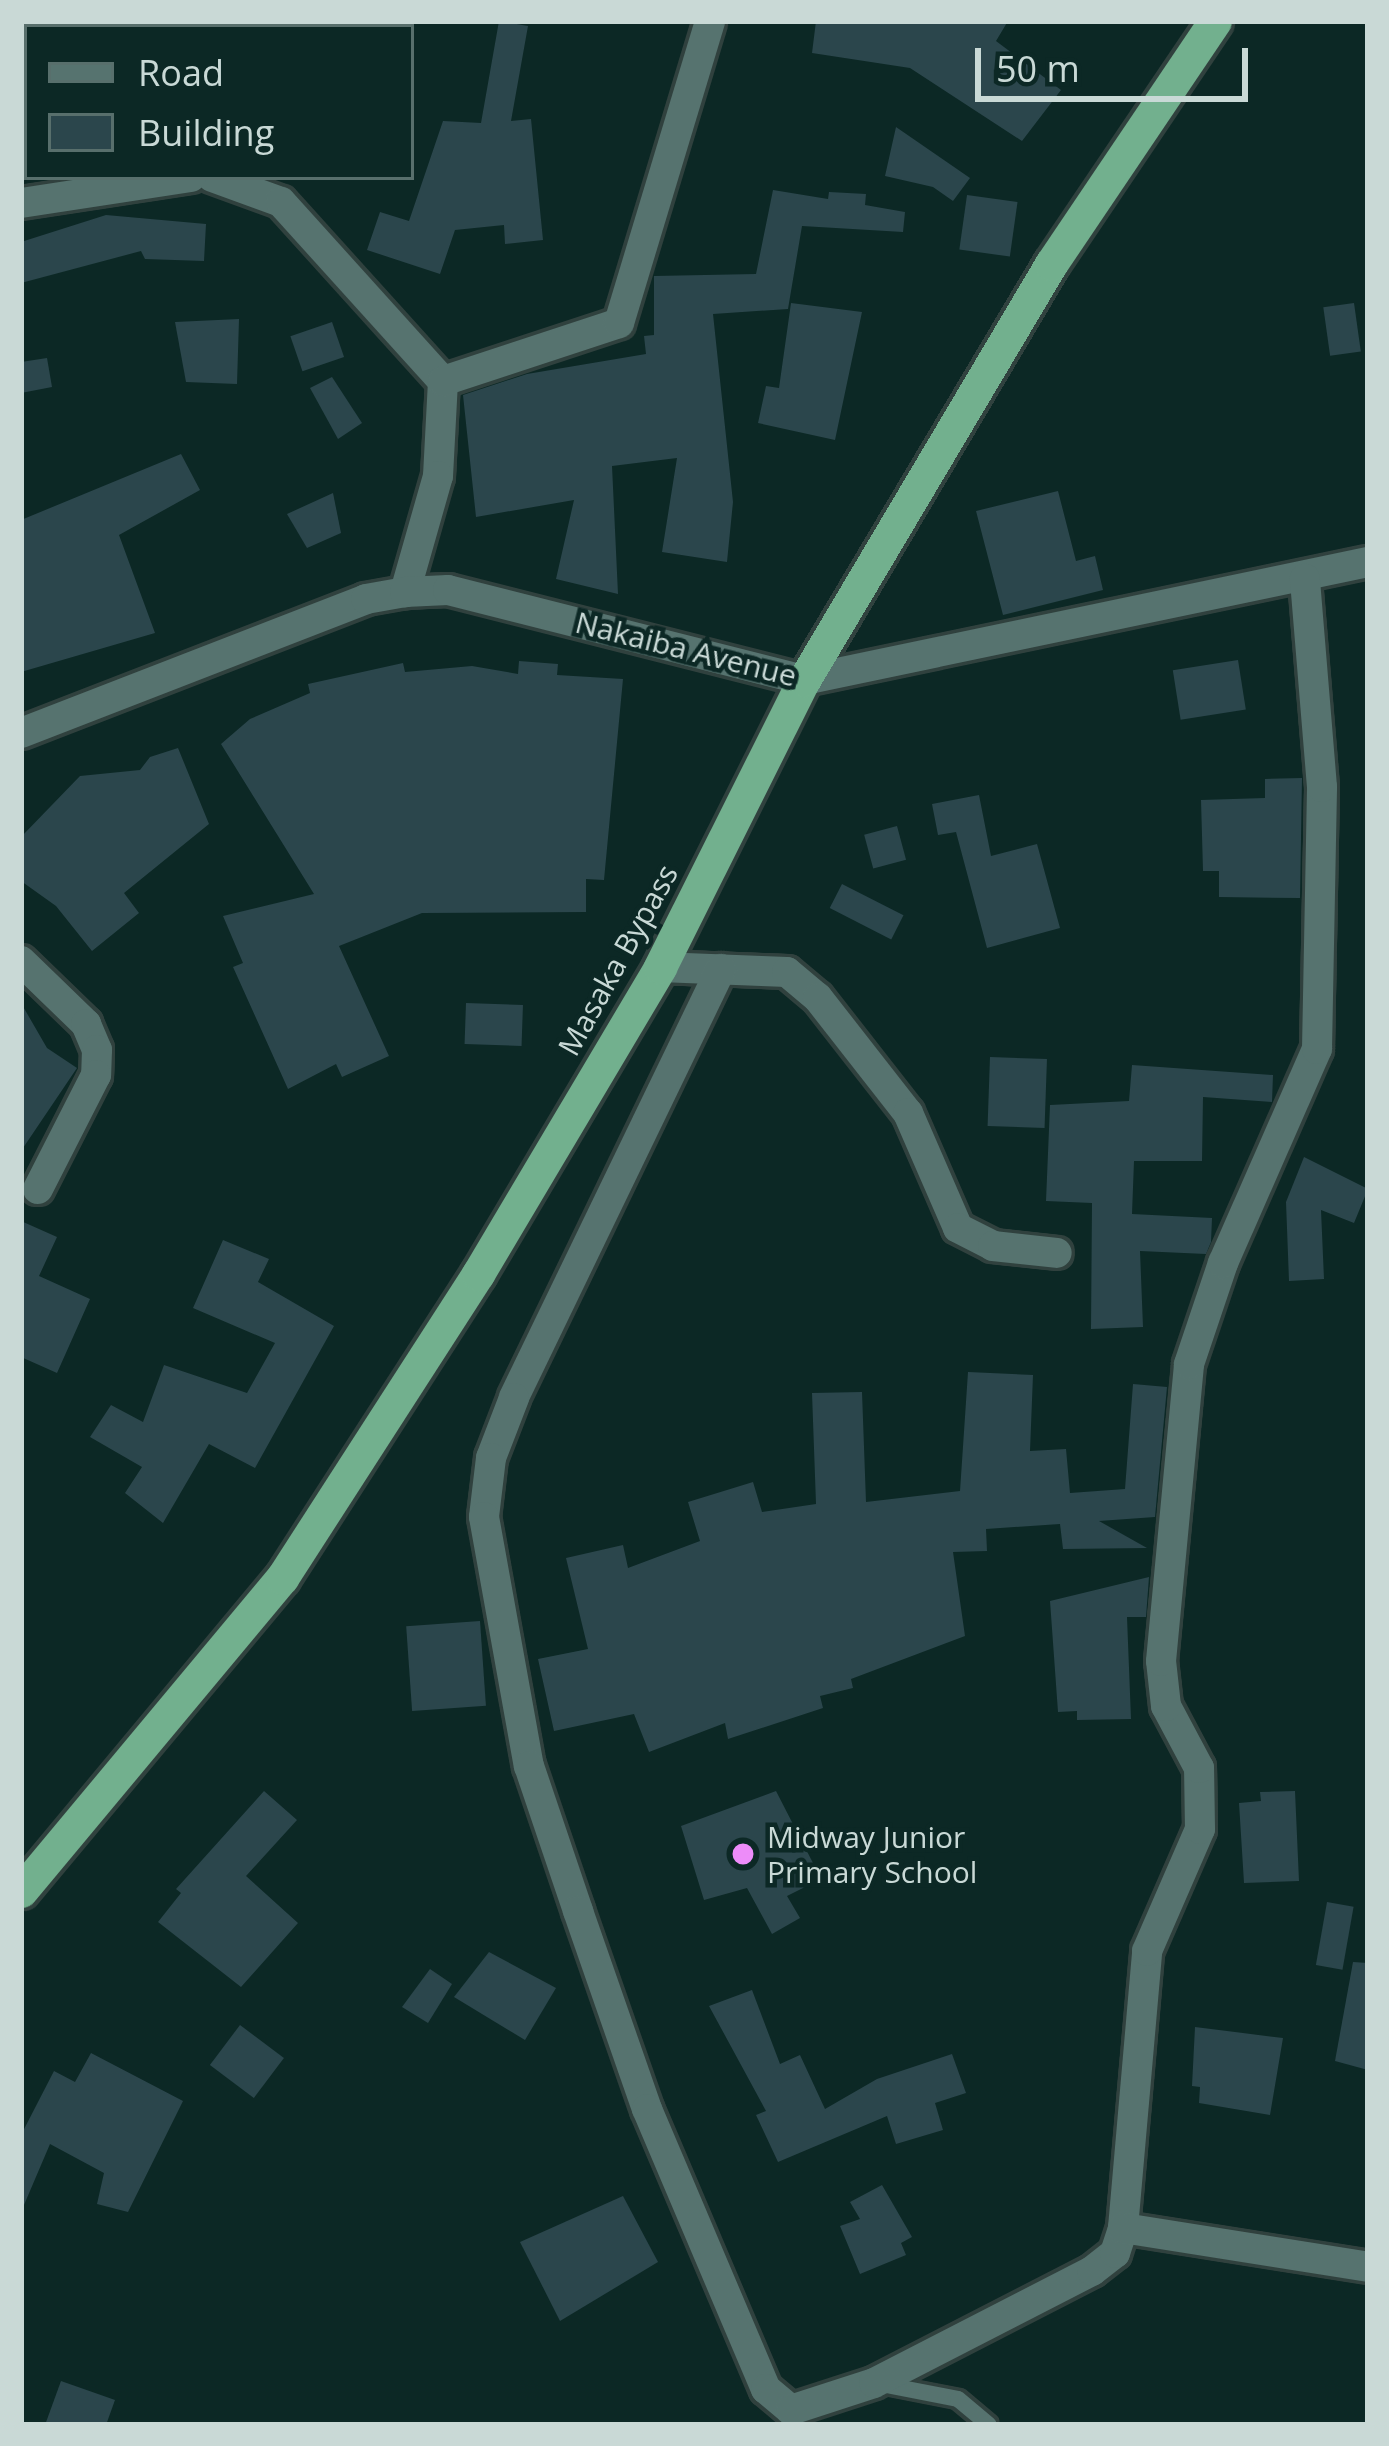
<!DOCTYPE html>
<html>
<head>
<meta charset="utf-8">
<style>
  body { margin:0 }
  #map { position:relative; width:1389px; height:2446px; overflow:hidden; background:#0c2825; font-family:"Open Sans",sans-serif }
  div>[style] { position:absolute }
  .building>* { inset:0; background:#2b464c; transform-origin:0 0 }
  .roads { filter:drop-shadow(3px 0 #30413e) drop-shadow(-3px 0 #30413e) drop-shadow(0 3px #30413e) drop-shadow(0 -3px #30413e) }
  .service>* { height:16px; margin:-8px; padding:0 8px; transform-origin:8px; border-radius:8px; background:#56736f }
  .minor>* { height:30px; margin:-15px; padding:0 15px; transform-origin:15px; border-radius:15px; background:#56736f }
  .trunk>* { height:33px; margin:-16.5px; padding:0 16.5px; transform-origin:16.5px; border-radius:16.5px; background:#72b08e }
  .dots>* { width:33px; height:33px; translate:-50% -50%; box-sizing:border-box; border:6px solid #0c2825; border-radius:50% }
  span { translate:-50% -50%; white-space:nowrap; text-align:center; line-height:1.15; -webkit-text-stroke:9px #0c2825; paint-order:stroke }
  .street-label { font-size:30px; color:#c9d9d6 }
  .poi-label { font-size:30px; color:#c9d9d6 }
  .left { translate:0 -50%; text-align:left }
  .frame { position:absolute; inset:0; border:24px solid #c9d9d6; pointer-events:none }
  .legend { position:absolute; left:24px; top:24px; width:390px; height:156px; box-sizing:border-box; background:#0c2825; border:3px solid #586f6c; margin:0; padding:15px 21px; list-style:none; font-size:36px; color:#c9d9d6 }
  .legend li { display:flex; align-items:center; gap:24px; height:60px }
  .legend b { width:60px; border:3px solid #586f6c }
  .scale { position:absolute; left:975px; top:48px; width:273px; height:54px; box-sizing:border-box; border:6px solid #c9d9d6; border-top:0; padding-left:15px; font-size:36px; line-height:42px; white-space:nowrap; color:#c9d9d6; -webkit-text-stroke:9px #0c2825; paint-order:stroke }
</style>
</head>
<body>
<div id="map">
  <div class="building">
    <i style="clip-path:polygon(499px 21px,528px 26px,511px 121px,531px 119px,543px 240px,505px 244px,504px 225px,455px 230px,440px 274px,367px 250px,380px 212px,409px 221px,443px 121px,481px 123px)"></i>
    <i style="clip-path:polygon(816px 21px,1008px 21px,996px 41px,1061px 90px,1022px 141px,910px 68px,812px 53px)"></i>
    <i style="clip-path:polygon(896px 127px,970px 178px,953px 201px,933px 187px,885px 176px)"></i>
    <i style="clip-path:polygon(773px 190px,828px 199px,829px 192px,866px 194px,865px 205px,905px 212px,903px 232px,802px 226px,788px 309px,713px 314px,733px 502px,727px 562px,662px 552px,677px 458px,612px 466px,618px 594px,556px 579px,574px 500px,476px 517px,463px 395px,527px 374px,646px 354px,644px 336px,654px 335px,654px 276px,756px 274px)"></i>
    <i style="left:967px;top:195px;width:51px;height:55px;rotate:8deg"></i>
    <i style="clip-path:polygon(106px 215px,206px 224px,204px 261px,145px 259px,141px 251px,21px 283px,21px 242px)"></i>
    <i style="clip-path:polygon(791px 303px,862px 312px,835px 440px,758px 423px,766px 386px,779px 388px)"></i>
    <i style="left:1354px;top:303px;width:49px;height:31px;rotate:82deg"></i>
    <i style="clip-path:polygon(239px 319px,237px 384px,186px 382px,175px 322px)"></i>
    <i style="left:332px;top:322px;width:37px;height:44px;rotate:71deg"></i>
    <i style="clip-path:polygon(47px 358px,52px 387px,21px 393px,21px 362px)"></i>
    <i style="clip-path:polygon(332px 377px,362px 423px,338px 439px,310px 388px)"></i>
    <i style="clip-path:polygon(181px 454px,200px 490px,119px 535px,155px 633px,21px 672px,21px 520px)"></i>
    <i style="clip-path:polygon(1058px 491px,1076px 561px,1095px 556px,1103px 590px,1003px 615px,976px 511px)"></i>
    <i style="clip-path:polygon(333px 493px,341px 533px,307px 548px,287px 514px)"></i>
    <i style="left:1238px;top:660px;width:50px;height:66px;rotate:81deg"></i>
    <i style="clip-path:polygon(519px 661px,558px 664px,557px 675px,623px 679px,604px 880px,586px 879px,586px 912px,422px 913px,339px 946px,389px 1056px,342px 1077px,336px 1064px,288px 1089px,233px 967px,243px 963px,223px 916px,314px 894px,221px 744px,250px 719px,310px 693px,308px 684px,403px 663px,405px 672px,472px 666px,518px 674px)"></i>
    <i style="clip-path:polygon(178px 748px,209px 824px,124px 893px,139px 913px,92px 951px,56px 906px,21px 881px,21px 837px,80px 776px,140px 770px,150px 757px)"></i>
    <i style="clip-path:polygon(1302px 778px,1300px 898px,1219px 897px,1219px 871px,1203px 871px,1201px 800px,1265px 798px,1265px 779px)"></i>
    <i style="clip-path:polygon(979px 795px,991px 856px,1037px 844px,1060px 928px,987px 948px,956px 832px,938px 835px,932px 804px)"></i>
    <i style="left:897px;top:826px;width:35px;height:34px;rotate:75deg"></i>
    <i style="left:842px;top:884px;width:69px;height:27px;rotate:27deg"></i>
    <i style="clip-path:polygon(21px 1003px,47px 1048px,77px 1068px,21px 1151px)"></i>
    <i style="left:466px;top:1003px;width:57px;height:41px;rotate:2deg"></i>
    <i style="left:990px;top:1057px;width:57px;height:69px;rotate:2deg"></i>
    <i style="clip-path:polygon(1132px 1065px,1273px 1075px,1272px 1102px,1203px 1097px,1202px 1161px,1134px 1161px,1132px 1214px,1212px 1218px,1211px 1242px,1206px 1254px,1140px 1251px,1143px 1327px,1091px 1329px,1092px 1203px,1046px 1201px,1050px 1105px,1129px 1101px)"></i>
    <i style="clip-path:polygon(1304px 1157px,1368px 1189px,1354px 1223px,1321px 1210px,1324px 1279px,1289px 1281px,1286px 1202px)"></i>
    <i style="clip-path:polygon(21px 1221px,57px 1237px,39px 1276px,90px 1299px,57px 1373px,21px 1357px)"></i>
    <i style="clip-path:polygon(223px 1240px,269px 1259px,258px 1282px,334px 1326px,255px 1468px,209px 1444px,163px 1523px,125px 1493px,142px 1467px,90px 1437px,111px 1405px,143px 1422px,164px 1365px,247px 1393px,275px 1343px,193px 1308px)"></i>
    <i style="clip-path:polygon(968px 1372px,1033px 1375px,1030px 1451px,1066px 1449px,1070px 1493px,1125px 1489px,1133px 1384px,1167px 1387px,1155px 1517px,1099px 1521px,1147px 1548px,1063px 1549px,1060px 1524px,986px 1529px,987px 1551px,953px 1552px,965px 1636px,851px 1679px,853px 1688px,820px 1696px,823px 1708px,728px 1739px,725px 1723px,649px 1752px,634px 1714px,554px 1731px,538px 1659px,588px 1649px,566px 1558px,623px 1545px,628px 1568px,700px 1541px,688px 1502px,753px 1482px,762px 1512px,816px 1504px,812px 1393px,862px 1392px,866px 1502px,960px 1491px)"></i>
    <i style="clip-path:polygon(1149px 1577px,1146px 1617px,1127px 1617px,1131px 1719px,1077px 1720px,1077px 1711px,1058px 1712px,1050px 1601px)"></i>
    <i style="left:480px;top:1621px;width:85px;height:74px;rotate:86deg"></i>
    <i style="clip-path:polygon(264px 1791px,297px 1820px,246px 1876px,298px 1923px,241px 1987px,158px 1922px,181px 1893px,176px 1889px)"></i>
    <i style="clip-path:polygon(776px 1791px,813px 1863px,801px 1869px,813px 1883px,787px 1896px,800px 1918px,772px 1934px,747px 1888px,704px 1900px,681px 1826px)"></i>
    <i style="clip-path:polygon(1295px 1791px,1299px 1881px,1244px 1883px,1239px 1803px,1261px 1801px,1260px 1792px)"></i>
    <i style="left:1327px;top:1902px;width:27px;height:64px;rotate:10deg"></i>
    <i style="clip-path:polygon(489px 1952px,556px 1988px,525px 2040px,454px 1997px)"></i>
    <i style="clip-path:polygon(1353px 1962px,1368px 1963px,1368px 2070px,1335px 2061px)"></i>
    <i style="clip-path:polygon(430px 1969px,452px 1984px,428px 2023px,402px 2007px)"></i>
    <i style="clip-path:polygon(752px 1990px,780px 2064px,800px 2055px,825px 2109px,877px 2079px,952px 2054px,966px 2093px,935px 2103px,943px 2130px,896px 2144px,887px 2116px,778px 2162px,756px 2115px,766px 2111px,709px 2006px)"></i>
    <i style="left:240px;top:2025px;width:55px;height:50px;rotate:37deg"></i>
    <i style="clip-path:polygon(1195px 2027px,1283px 2038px,1270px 2115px,1199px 2103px,1200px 2087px,1192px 2086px)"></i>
    <i style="clip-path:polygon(91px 2053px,183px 2101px,128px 2212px,97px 2204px,104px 2173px,50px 2144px,21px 2212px,21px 2135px,54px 2071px,75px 2082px)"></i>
    <i style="clip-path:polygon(882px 2185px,912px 2237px,901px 2243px,906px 2255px,860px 2274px,840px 2226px,860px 2219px,850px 2202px)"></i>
    <i style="clip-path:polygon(623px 2196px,658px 2262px,560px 2321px,520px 2242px)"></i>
    <i style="clip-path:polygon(61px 2381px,115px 2400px,106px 2425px,45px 2425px)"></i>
  </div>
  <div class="roads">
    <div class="service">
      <i style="left:881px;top:2384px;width:78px;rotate:11deg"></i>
      <i style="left:958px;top:2399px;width:40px;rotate:40deg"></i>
    </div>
    <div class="minor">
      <i style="left:212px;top:177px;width:73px;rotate:19.9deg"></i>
      <i style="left:281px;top:202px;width:241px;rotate:47.9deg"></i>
      <i style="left:443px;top:381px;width:95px;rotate:93deg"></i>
      <i style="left:438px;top:476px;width:121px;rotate:105.9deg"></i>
      <i style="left:21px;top:203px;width:172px;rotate:-8.7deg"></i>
      <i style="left:443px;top:381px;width:185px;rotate:-18.2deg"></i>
      <i style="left:619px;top:323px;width:315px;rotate:-73.2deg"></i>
      <i style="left:21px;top:733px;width:370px;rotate:-21.2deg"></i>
      <i style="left:366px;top:599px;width:40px;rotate:-10deg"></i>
      <i style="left:405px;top:592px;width:43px;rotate:-2.7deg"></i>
      <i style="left:448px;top:590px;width:367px;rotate:14.2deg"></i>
      <i style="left:804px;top:680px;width:576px;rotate:-11.82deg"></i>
      <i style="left:21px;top:961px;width:91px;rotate:44.1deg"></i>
      <i style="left:86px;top:1024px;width:28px;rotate:67deg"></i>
      <i style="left:97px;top:1050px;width:25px;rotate:92deg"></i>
      <i style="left:96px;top:1075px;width:128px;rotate:117deg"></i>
      <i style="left:660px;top:967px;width:127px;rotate:2.3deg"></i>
      <i style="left:787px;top:972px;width:40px;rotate:40deg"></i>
      <i style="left:818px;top:998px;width:146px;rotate:52deg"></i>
      <i style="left:908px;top:1113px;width:125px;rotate:66.5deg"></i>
      <i style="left:958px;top:1228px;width:39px;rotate:27deg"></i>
      <i style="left:993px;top:1246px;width:64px;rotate:6.2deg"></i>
      <i style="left:721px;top:969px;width:476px;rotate:115.8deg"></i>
      <i style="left:514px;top:1398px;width:64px;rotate:111deg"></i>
      <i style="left:491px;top:1458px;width:59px;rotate:96.8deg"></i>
      <i style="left:484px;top:1517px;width:253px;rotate:79.8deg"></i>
      <i style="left:529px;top:1766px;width:153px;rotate:71.3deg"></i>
      <i style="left:578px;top:1911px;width:210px;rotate:70.8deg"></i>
      <i style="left:647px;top:2109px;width:304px;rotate:67deg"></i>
      <i style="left:766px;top:2389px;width:33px;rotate:40deg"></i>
      <i style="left:791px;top:2410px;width:87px;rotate:-18deg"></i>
      <i style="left:874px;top:2383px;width:245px;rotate:-27.2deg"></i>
      <i style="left:1092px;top:2271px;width:29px;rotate:-38deg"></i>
      <i style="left:1115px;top:2253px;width:26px;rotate:-72deg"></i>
      <i style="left:1123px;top:2228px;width:278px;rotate:-85deg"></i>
      <i style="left:1147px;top:1951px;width:133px;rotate:-66.5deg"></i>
      <i style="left:1200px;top:1829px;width:61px;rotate:-90.9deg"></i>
      <i style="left:1199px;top:1768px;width:70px;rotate:-118deg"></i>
      <i style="left:1166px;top:1706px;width:45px;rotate:-96.3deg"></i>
      <i style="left:1161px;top:1661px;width:298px;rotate:-84.6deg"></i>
      <i style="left:1189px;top:1364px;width:107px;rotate:-71.4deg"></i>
      <i style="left:1223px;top:1263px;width:234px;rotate:-66.3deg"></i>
      <i style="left:1317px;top:1049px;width:262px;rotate:-88.9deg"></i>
      <i style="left:1322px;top:787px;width:209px;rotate:-94.7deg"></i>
      <i style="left:1123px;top:2228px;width:248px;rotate:9deg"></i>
    </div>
    <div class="trunk">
      <i style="left:21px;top:1891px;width:408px;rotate:-50.2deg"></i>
      <i style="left:282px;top:1578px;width:362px;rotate:-57.2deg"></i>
      <i style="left:478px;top:1274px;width:357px;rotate:-59.3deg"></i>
      <i style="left:660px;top:967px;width:321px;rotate:-63.4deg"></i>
      <i style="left:804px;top:680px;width:484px;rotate:-59.3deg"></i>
      <i style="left:1051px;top:264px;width:293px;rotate:-56deg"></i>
    </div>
  </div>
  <div class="dots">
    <i style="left:743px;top:1854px;background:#ed8cf9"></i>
  </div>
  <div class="street-label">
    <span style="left:686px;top:649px;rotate:14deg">Nakaiba Avenue</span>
    <span style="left:618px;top:960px;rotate:-61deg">Masaka Bypass</span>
  </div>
  <div class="poi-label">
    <span class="left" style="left:767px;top:1854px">Midway Junior<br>Primary School</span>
  </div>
  <div class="frame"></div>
  <ul class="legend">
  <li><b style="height:15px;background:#56736f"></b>Road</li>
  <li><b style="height:33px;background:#2b464c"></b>Building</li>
  </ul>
  <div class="scale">50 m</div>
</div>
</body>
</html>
